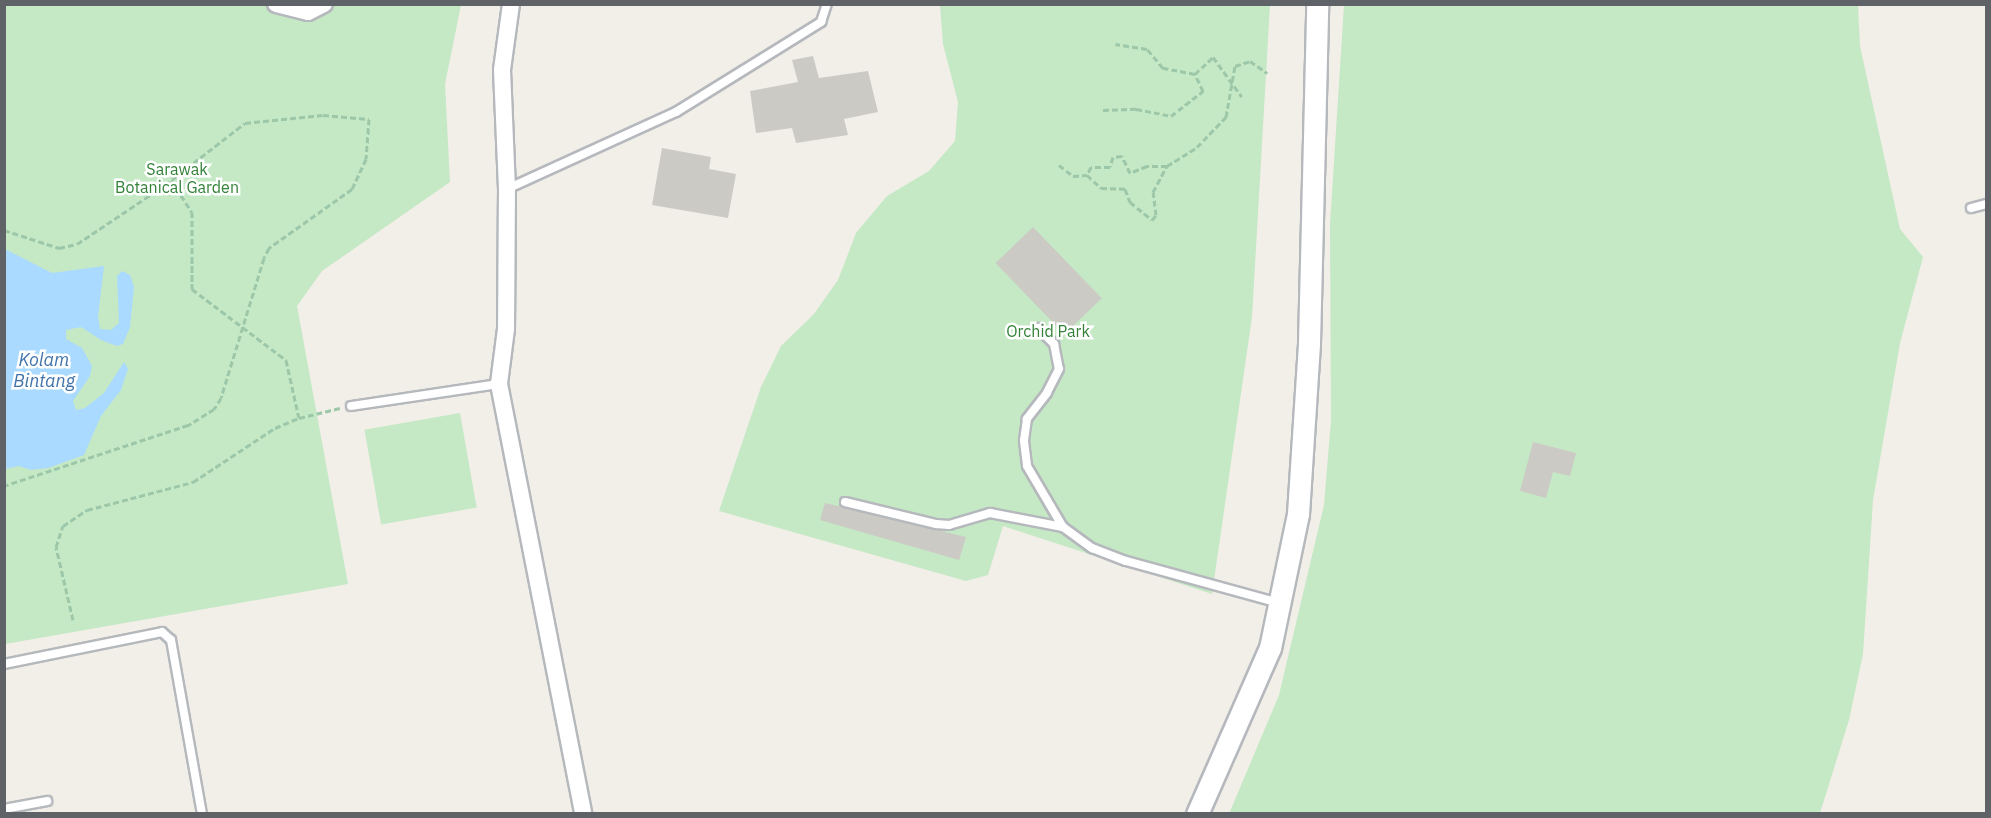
<!DOCTYPE html>
<html>
<head>
<meta charset="utf-8">
<style>
  body { margin:0 }
  #map { position:relative; width:1991px; height:818px; overflow:hidden; background:#f1efe8; font-family:"IBM Plex Sans",sans-serif }
  div>[style] { position:absolute }
  .green>* { inset:0; background:#c5e8c5; transform-origin:0 0 }
  .water>* { inset:0; background:#aadaff }
  .building>* { inset:0; background:#cccac5; transform-origin:0 0 }
  .path>* { height:3px; margin-top:-1.5px; transform-origin:0; background:repeating-linear-gradient(90deg,#9cc7a9 0 6px,transparent 0 9px) }
  .roads { filter:drop-shadow(2px 0 #b5b8bc) drop-shadow(-2px 0 #b5b8bc) drop-shadow(0 2px #b5b8bc) drop-shadow(0 -2px #b5b8bc) }
  .service>* { height:8px; margin:-4px; padding:0 4px; transform-origin:4px; border-radius:4px; background:#fff }
  .minor>* { height:16px; margin:-8px; padding:0 8px; transform-origin:8px; border-radius:8px; background:#fff }
  .tertiary>* { height:21px; margin:-10.5px; padding:0 10.5px; transform-origin:10.5px; border-radius:10.5px; background:#fff }
  span { translate:-50% -50%; white-space:nowrap; text-align:center; line-height:1.15; -webkit-text-stroke:5px #fff; paint-order:stroke }
  .park-label { font-size:16px; color:#348238 }
  .water-label { font-size:18px; color:#4174aa; font-style:italic }
  .frame { position:absolute; inset:0; border:6px solid #5f6368; pointer-events:none }
</style>
</head>
<body>
<div id="map">
  <div class="green">
    <i style="clip-path:polygon(5px 5px,461px 5px,445px 84px,450px 182px,322px 271px,297px 306px,348px 584px,5px 644px)"></i>
    <i style="clip-path:polygon(940px 5px,1270px 5px,1252px 317px,1212px 594px,1003px 526px,988px 575px,966px 581px,719px 511px,761px 387px,781px 346px,814px 314px,838px 280px,856px 233px,887px 196px,929px 171px,955px 141px,958px 102px,943px 44px)"></i>
    <i style="clip-path:polygon(1344px 5px,1858px 5px,1860px 46px,1900px 229px,1923px 257px,1900px 343px,1873px 500px,1863px 654px,1849px 720px,1820px 813px,1229px 814px,1279px 695px,1324px 505px,1331px 420px,1330px 224px)"></i>
    <i style="left:460px;top:413px;width:96px;height:97px;rotate:80deg"></i>
  </div>
  <div class="water">
    <i style="clip-path:polygon(5px 249px,52px 273px,104px 266px,98px 316px,100px 329px,111px 330px,119px 323px,117px 276px,122px 271px,130px 275px,134px 287px,130px 327px,123px 344px,117px 346px,101px 340px,81px 327px,66px 330px,66px 339px,82px 348px,92px 366px,90px 376px,73px 401px,76px 410px,85px 408px,104px 393px,124px 362px,128px 369px,121px 390px,101px 416px,84px 455px,48px 468px,31px 470px,19px 466px,5px 469px)"></i>
  </div>
  <div class="building">
    <i style="clip-path:polygon(813px 56px,819px 78px,868px 71px,878px 112px,844px 119px,848px 135px,796px 143px,792px 128px,756px 133px,750px 91px,798px 82px,792px 60px)"></i>
    <i style="clip-path:polygon(662px 148px,711px 157px,709px 169px,736px 174px,728px 218px,652px 205px)"></i>
    <i style="left:1033px;top:227px;width:99px;height:52px;rotate:46deg"></i>
    <i style="clip-path:polygon(1533px 442px,1576px 453px,1570px 476px,1553px 472px,1546px 498px,1520px 491px)"></i>
    <i style="clip-path:polygon(825px 503px,966px 537px,959px 560px,820px 520px)"></i>
  </div>
  <div class="path">
    <i style="left:1195px;top:74px;width:25px;rotate:-43deg"></i>
    <i style="left:1213px;top:57px;width:49px;rotate:54.1deg"></i>
    <i style="left:1103px;top:110px;width:33px;rotate:-2deg"></i>
    <i style="left:1136px;top:109px;width:36px;rotate:11deg"></i>
    <i style="left:1171px;top:116px;width:41px;rotate:-38deg"></i>
    <i style="left:1203px;top:91px;width:19px;rotate:-115deg"></i>
    <i style="left:1195px;top:74px;width:33px;rotate:-169deg"></i>
    <i style="left:1163px;top:68px;width:25px;rotate:-130deg"></i>
    <i style="left:1147px;top:49px;width:32px;rotate:-171deg"></i>
    <i style="left:1059px;top:165px;width:18px;rotate:38deg"></i>
    <i style="left:1073px;top:176px;width:14px;rotate:-4deg"></i>
    <i style="left:1087px;top:175px;width:19px;rotate:43deg"></i>
    <i style="left:1101px;top:188px;width:24px;rotate:2deg"></i>
    <i style="left:1125px;top:189px;width:14px;rotate:69deg"></i>
    <i style="left:1130px;top:202px;width:28px;rotate:39deg"></i>
    <i style="left:1152px;top:220px;width:6px;rotate:-51deg"></i>
    <i style="left:1156px;top:215px;width:23px;rotate:-97deg"></i>
    <i style="left:1153px;top:192px;width:30px;rotate:-62deg"></i>
    <i style="left:1167px;top:166px;width:20px;rotate:180deg"></i>
    <i style="left:1147px;top:166px;width:18px;rotate:158deg"></i>
    <i style="left:1130px;top:173px;width:19px;rotate:-115deg"></i>
    <i style="left:1122px;top:156px;width:9px;rotate:174deg"></i>
    <i style="left:1113px;top:157px;width:10px;rotate:107deg"></i>
    <i style="left:1110px;top:167px;width:19px;rotate:180deg"></i>
    <i style="left:1091px;top:167px;width:9px;rotate:117deg"></i>
    <i style="left:1167px;top:166px;width:36px;rotate:-32deg"></i>
    <i style="left:1197px;top:147px;width:42px;rotate:-46deg"></i>
    <i style="left:1226px;top:117px;width:52px;rotate:-80deg"></i>
    <i style="left:1235px;top:66px;width:16px;rotate:-18deg"></i>
    <i style="left:1250px;top:61px;width:21px;rotate:35deg"></i>
    <i style="left:171px;top:180px;width:38px;rotate:57deg"></i>
    <i style="left:192px;top:212px;width:77px;rotate:90deg"></i>
    <i style="left:192px;top:289px;width:118px;rotate:37.1deg"></i>
    <i style="left:286px;top:360px;width:59px;rotate:77.4deg"></i>
    <i style="left:4px;top:230px;width:58px;rotate:18.1deg"></i>
    <i style="left:59px;top:248px;width:18px;rotate:-13deg"></i>
    <i style="left:77px;top:244px;width:106px;rotate:-33.8deg"></i>
    <i style="left:165px;top:185px;width:101px;rotate:-37.8deg"></i>
    <i style="left:245px;top:123px;width:78px;rotate:-5.9deg"></i>
    <i style="left:323px;top:115px;width:46px;rotate:5deg"></i>
    <i style="left:369px;top:119px;width:40px;rotate:94.3deg"></i>
    <i style="left:366px;top:159px;width:33px;rotate:115deg"></i>
    <i style="left:352px;top:189px;width:102px;rotate:144.6deg"></i>
    <i style="left:269px;top:248px;width:11px;rotate:117deg"></i>
    <i style="left:264px;top:258px;width:146px;rotate:107.1deg"></i>
    <i style="left:221px;top:398px;width:13px;rotate:122deg"></i>
    <i style="left:214px;top:409px;width:31px;rotate:148deg"></i>
    <i style="left:188px;top:425px;width:194px;rotate:161.7deg"></i>
    <i style="left:73px;top:620px;width:75px;rotate:-103.1deg"></i>
    <i style="left:56px;top:547px;width:22px;rotate:-72deg"></i>
    <i style="left:63px;top:526px;width:29px;rotate:-34deg"></i>
    <i style="left:87px;top:510px;width:110px;rotate:-14.8deg"></i>
    <i style="left:193px;top:482px;width:98px;rotate:-33.4deg"></i>
    <i style="left:275px;top:428px;width:26px;rotate:-23deg"></i>
    <i style="left:299px;top:418px;width:42px;rotate:-13.7deg"></i>
  </div>
  <div class="roads">
    <div class="service">
      <i style="left:507px;top:189px;width:186px;rotate:-24.5deg"></i>
      <i style="left:676px;top:112px;width:171px;rotate:-31.8deg"></i>
      <i style="left:821px;top:22px;width:19px;rotate:-72deg"></i>
      <i style="left:1971px;top:208px;width:16px;rotate:-15deg"></i>
      <i style="left:1038px;top:328px;width:23px;rotate:45deg"></i>
      <i style="left:1054px;top:344px;width:25px;rotate:79deg"></i>
      <i style="left:1059px;top:369px;width:27px;rotate:117deg"></i>
      <i style="left:1047px;top:393px;width:33px;rotate:128deg"></i>
      <i style="left:1027px;top:419px;width:22px;rotate:98deg"></i>
      <i style="left:1024px;top:441px;width:25px;rotate:83deg"></i>
      <i style="left:1027px;top:466px;width:71px;rotate:59.5deg"></i>
      <i style="left:1063px;top:527px;width:36px;rotate:36deg"></i>
      <i style="left:1092px;top:548px;width:36px;rotate:21deg"></i>
      <i style="left:1126px;top:561px;width:160px;rotate:15.3deg"></i>
      <i style="left:351px;top:406px;width:150px;rotate:-8.5deg"></i>
      <i style="left:845px;top:502px;width:94px;rotate:13.6deg"></i>
      <i style="left:936px;top:524px;width:13px;rotate:4deg"></i>
      <i style="left:949px;top:525px;width:43px;rotate:-16.3deg"></i>
      <i style="left:990px;top:513px;width:74px;rotate:10.9deg"></i>
      <i style="left:4px;top:664px;width:161px;rotate:-11.4deg"></i>
      <i style="left:162px;top:632px;width:12px;rotate:42deg"></i>
      <i style="left:171px;top:640px;width:177px;rotate:79.9deg"></i>
      <i style="left:4px;top:809px;width:44px;rotate:-10.5deg"></i>
    </div>
    <div class="minor">
      <i style="left:276px;top:4px;width:33px;rotate:14deg"></i>
      <i style="left:308px;top:12px;width:18px;rotate:-27deg"></i>
      <i style="left:511px;top:4px;width:67px;rotate:97.8deg"></i>
      <i style="left:502px;top:70px;width:119px;rotate:87.6deg"></i>
      <i style="left:507px;top:189px;width:140px;rotate:90.4deg"></i>
      <i style="left:506px;top:329px;width:55px;rotate:97.3deg"></i>
      <i style="left:499px;top:384px;width:438px;rotate:78.9deg"></i>
    </div>
    <div class="tertiary">
      <i style="left:1197px;top:814px;width:181px;rotate:-66.3deg"></i>
      <i style="left:1270px;top:648px;width:137px;rotate:-78.2deg"></i>
      <i style="left:1298px;top:514px;width:171px;rotate:-86.3deg"></i>
      <i style="left:1309px;top:343px;width:339px;rotate:-88.6deg"></i>
    </div>
  </div>
  <div class="park-label">
    <span style="left:177px;top:178px">Sarawak<br>Botanical Garden</span>
    <span style="left:1048px;top:331px">Orchid Park</span>
  </div>
  <div class="water-label">
    <span style="left:44px;top:371px">Kolam<br>Bintang</span>
  </div>
  <div class="frame"></div>
</div>
</body>
</html>
